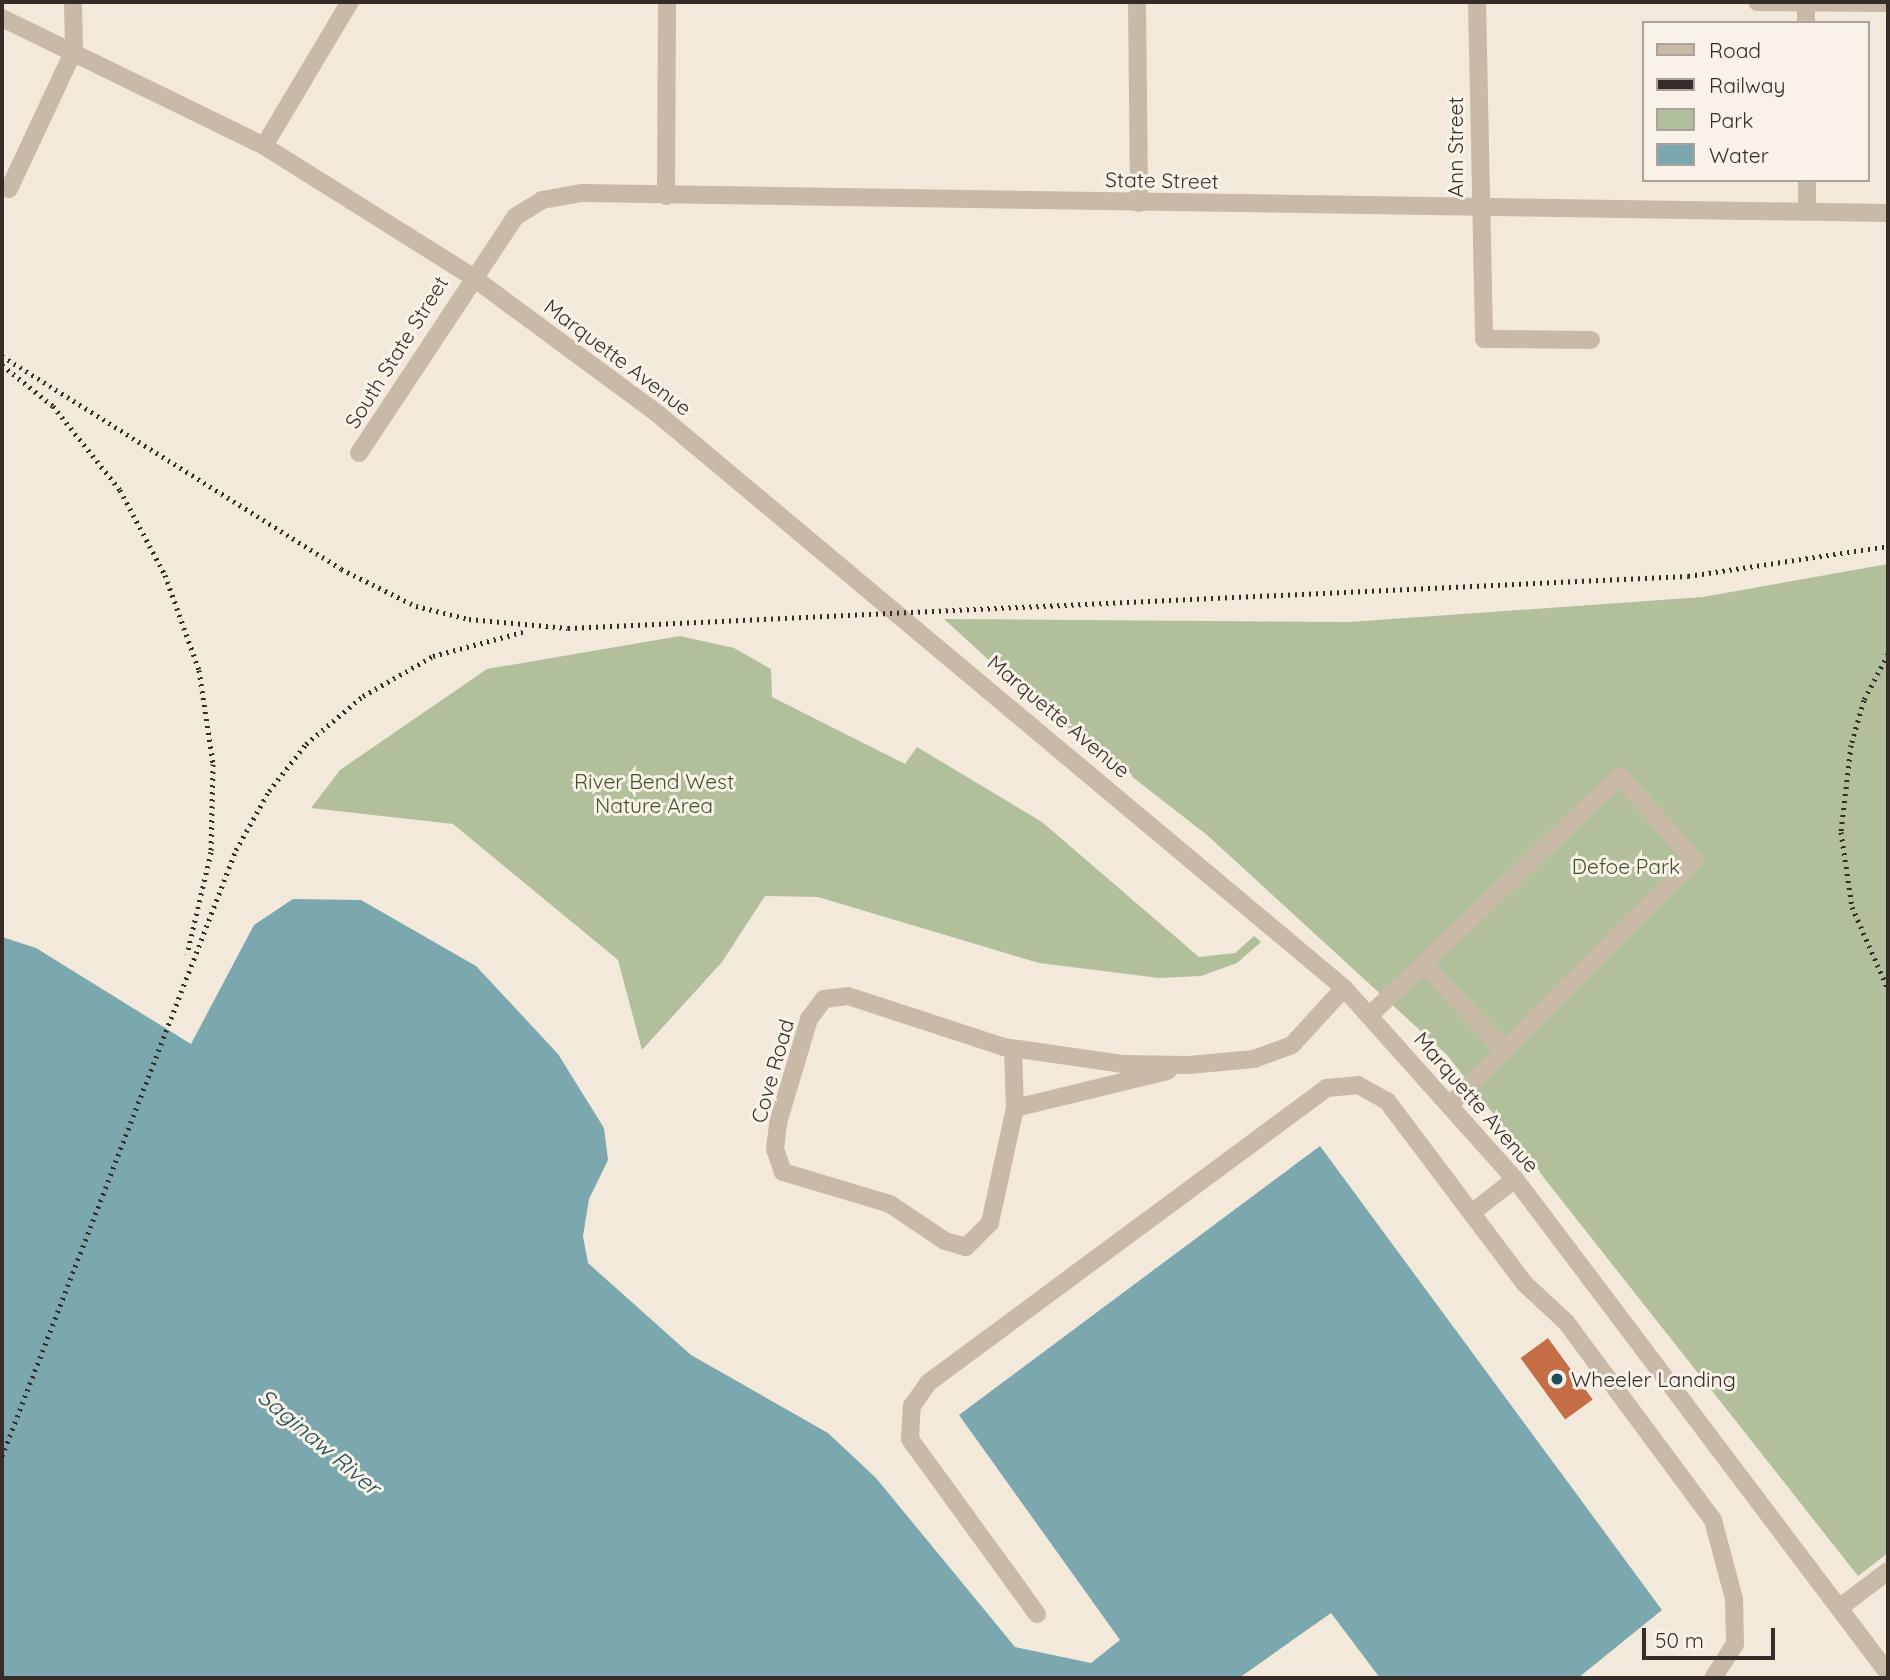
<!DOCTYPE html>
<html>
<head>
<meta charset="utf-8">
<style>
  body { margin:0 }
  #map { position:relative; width:1890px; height:1680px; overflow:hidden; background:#f2e9db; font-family:Quicksand,sans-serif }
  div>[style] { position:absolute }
  .green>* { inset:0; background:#b1c09b }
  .water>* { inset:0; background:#7ba8ae }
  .building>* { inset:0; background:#c56e46; transform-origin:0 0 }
  .minor>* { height:18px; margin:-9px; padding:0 9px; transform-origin:9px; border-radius:9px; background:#c9baa7 }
  .rail>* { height:5px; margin-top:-2.5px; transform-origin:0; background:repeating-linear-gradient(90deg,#362d28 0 2px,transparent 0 7px) }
  .dots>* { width:19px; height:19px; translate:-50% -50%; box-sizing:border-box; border:4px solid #f9f2e8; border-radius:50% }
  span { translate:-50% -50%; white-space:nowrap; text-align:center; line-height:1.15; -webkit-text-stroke:6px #f9f2e8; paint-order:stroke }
  .street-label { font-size:21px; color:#362d28 }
  .park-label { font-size:21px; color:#42542c }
  .poi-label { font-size:21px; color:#362d28 }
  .left { translate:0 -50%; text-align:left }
  .water-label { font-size:23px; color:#1e4f57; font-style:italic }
  .frame { position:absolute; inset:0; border:4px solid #362d28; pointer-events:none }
  .legend { position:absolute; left:1642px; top:21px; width:228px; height:161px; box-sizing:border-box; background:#f9f2e8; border:2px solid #aba39b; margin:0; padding:9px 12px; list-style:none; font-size:21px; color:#362d28 }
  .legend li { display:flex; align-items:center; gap:14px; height:35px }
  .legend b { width:35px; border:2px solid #aba39b }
  .scale { position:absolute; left:1642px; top:1628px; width:133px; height:32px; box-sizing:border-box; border:4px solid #362d28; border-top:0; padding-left:9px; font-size:21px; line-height:24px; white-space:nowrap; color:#362d28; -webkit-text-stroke:5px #f9f2e8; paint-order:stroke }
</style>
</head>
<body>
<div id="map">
  <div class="green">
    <i style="clip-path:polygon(1888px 564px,1888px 1553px,1858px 1576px,1447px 1055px,1207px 835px,1027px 695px,944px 619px,1349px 622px,1703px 597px)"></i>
    <i style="clip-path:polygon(680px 636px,734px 648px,771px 669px,772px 697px,905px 764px,917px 747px,1042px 822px,1199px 957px,1235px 953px,1254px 936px,1261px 942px,1237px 963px,1201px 976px,1159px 978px,1039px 963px,818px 897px,765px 896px,722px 962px,642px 1050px,618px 960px,453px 824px,311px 808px,340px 770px,487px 669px)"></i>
  </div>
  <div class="water">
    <i style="clip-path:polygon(293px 899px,361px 900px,476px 966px,558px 1054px,604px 1128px,608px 1160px,589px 1199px,583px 1236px,588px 1263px,691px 1355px,828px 1433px,876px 1478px,1015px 1647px,1091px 1663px,1120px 1640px,959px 1415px,1320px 1146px,1662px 1610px,1578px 1678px,1380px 1678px,1331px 1613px,1239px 1678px,2px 1678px,2px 937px,36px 948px,191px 1044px,254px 925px)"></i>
  </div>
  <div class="building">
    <i style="left:1548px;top:1338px;width:76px;height:34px;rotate:54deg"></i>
  </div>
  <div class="minor">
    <i style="left:1137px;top:2px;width:201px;rotate:89.4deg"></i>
    <i style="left:1477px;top:2px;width:337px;rotate:88.8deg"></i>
    <i style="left:1484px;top:339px;width:107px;rotate:0.5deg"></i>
    <i style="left:1757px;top:2px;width:131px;rotate:0.4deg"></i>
    <i style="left:1806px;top:2px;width:21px;rotate:90deg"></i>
    <i style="left:2px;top:18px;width:292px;rotate:26deg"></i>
    <i style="left:264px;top:146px;width:244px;rotate:32.1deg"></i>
    <i style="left:471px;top:276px;width:232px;rotate:36.4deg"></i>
    <i style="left:658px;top:414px;width:894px;rotate:39.92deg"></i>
    <i style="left:1344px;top:988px;width:256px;rotate:48.2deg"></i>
    <i style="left:1515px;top:1179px;width:619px;rotate:52.94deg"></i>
    <i style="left:264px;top:146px;width:168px;rotate:-59.2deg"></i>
    <i style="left:1807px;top:180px;width:32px;rotate:90deg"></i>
    <i style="left:9px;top:189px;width:153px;rotate:-64.9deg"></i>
    <i style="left:74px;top:50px;width:48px;rotate:-91.2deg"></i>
    <i style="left:666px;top:196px;width:194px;rotate:-89.7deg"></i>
    <i style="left:359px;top:453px;width:283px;rotate:-56.5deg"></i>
    <i style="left:515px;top:217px;width:32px;rotate:-32deg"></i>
    <i style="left:542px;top:200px;width:41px;rotate:-9.9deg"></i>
    <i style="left:582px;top:193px;width:1306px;rotate:0.88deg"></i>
    <i style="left:1424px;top:964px;width:119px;rotate:47deg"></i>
    <i style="left:1371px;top:1014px;width:344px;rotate:-43.7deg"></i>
    <i style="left:1620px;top:776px;width:112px;rotate:48.6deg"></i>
    <i style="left:1694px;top:860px;width:343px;rotate:134.9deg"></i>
    <i style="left:1013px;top:1049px;width:59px;rotate:88.1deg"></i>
    <i style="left:1015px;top:1108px;width:118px;rotate:102.3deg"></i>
    <i style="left:990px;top:1223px;width:34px;rotate:135deg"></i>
    <i style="left:966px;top:1247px;width:22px;rotate:-164deg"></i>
    <i style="left:945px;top:1241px;width:66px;rotate:-146.1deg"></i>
    <i style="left:890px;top:1204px;width:112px;rotate:-163.3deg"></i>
    <i style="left:783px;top:1172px;width:24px;rotate:-109deg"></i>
    <i style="left:775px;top:1149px;width:26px;rotate:-83deg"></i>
    <i style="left:778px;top:1123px;width:109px;rotate:-73.4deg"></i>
    <i style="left:809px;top:1019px;width:25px;rotate:-53deg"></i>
    <i style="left:824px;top:999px;width:24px;rotate:-7deg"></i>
    <i style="left:848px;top:996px;width:164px;rotate:18.1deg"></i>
    <i style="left:1004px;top:1047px;width:121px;rotate:8.1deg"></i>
    <i style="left:1124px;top:1064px;width:65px;rotate:0.9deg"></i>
    <i style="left:1189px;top:1065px;width:65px;rotate:-5.3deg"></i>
    <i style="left:1254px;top:1059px;width:40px;rotate:-20.2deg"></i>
    <i style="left:1292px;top:1045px;width:77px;rotate:-47.6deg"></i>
    <i style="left:1015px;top:1108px;width:157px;rotate:-13.6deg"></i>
    <i style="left:1474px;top:1211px;width:52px;rotate:-38deg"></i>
    <i style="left:1839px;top:1608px;width:61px;rotate:-37.1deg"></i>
    <i style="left:1037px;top:1614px;width:216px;rotate:-126deg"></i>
    <i style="left:910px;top:1439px;width:33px;rotate:-87deg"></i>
    <i style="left:912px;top:1406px;width:28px;rotate:-55deg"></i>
    <i style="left:928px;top:1383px;width:495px;rotate:-36.5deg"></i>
    <i style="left:1326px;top:1088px;width:32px;rotate:-5deg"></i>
    <i style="left:1358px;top:1085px;width:33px;rotate:29deg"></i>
    <i style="left:1387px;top:1101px;width:229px;rotate:53deg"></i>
    <i style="left:1525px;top:1284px;width:56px;rotate:42.8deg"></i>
    <i style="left:1566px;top:1322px;width:247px;rotate:53.4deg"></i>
    <i style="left:1713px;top:1520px;width:82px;rotate:75.1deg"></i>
    <i style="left:1734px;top:1599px;width:45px;rotate:88.7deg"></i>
    <i style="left:1735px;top:1644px;width:40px;rotate:122.9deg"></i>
  </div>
  <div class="rail">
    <i style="left:2px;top:356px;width:400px;rotate:32.1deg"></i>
    <i style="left:341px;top:569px;width:84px;rotate:26.3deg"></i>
    <i style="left:416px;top:606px;width:55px;rotate:13.8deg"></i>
    <i style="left:469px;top:619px;width:99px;rotate:5.2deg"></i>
    <i style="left:568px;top:628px;width:1121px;rotate:-2.66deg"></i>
    <i style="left:1688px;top:576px;width:202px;rotate:-8.5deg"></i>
    <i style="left:2px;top:365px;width:65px;rotate:38.8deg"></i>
    <i style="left:53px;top:406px;width:107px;rotate:51.4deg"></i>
    <i style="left:120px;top:490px;width:96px;rotate:62.1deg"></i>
    <i style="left:165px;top:575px;width:101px;rotate:70.3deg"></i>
    <i style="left:199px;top:670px;width:95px;rotate:81.5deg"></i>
    <i style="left:213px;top:764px;width:88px;rotate:91.3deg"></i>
    <i style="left:211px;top:852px;width:105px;rotate:103.2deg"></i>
    <i style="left:1888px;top:654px;width:52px;rotate:117.6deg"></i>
    <i style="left:1864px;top:700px;width:47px;rotate:106.1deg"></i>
    <i style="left:1851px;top:745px;width:88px;rotate:96.6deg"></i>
    <i style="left:1841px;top:832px;width:76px;rotate:81.7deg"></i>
    <i style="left:1852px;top:907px;width:90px;rotate:66.3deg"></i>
    <i style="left:2px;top:1456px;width:650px;rotate:-68.89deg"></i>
    <i style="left:236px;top:850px;width:68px;rotate:-60.8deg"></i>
    <i style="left:269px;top:791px;width:60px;rotate:-51.8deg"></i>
    <i style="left:306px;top:744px;width:75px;rotate:-40.1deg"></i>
    <i style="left:363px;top:696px;width:81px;rotate:-29.7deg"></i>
    <i style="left:433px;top:656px;width:96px;rotate:-15deg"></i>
  </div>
  <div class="dots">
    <i style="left:1557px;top:1379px;background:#1e4f57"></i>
  </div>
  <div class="street-label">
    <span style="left:1455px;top:147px;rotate:-90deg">Ann Street</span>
    <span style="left:1162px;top:180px;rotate:1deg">State Street</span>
    <span style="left:396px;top:352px;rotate:-58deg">South State Street</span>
    <span style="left:618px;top:357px;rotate:37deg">Marquette Avenue</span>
    <span style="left:1059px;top:716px;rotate:40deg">Marquette Avenue</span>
    <span style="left:772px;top:1071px;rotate:-74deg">Cove Road</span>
    <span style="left:1477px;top:1102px;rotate:49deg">Marquette Avenue</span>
  </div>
  <div class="park-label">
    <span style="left:654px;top:793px">River Bend West<br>Nature Area</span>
    <span style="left:1626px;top:866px">Defoe Park</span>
  </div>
  <div class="poi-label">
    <span class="left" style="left:1571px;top:1379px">Wheeler Landing</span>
  </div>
  <div class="water-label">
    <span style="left:319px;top:1442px;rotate:40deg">Saginaw River</span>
  </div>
  <div class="frame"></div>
  <ul class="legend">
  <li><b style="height:9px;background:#c9baa7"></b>Road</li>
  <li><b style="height:9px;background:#362d28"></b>Railway</li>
  <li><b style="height:19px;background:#b1c09b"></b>Park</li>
  <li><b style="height:19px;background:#7ba8ae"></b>Water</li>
  </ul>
  <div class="scale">50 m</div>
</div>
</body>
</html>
